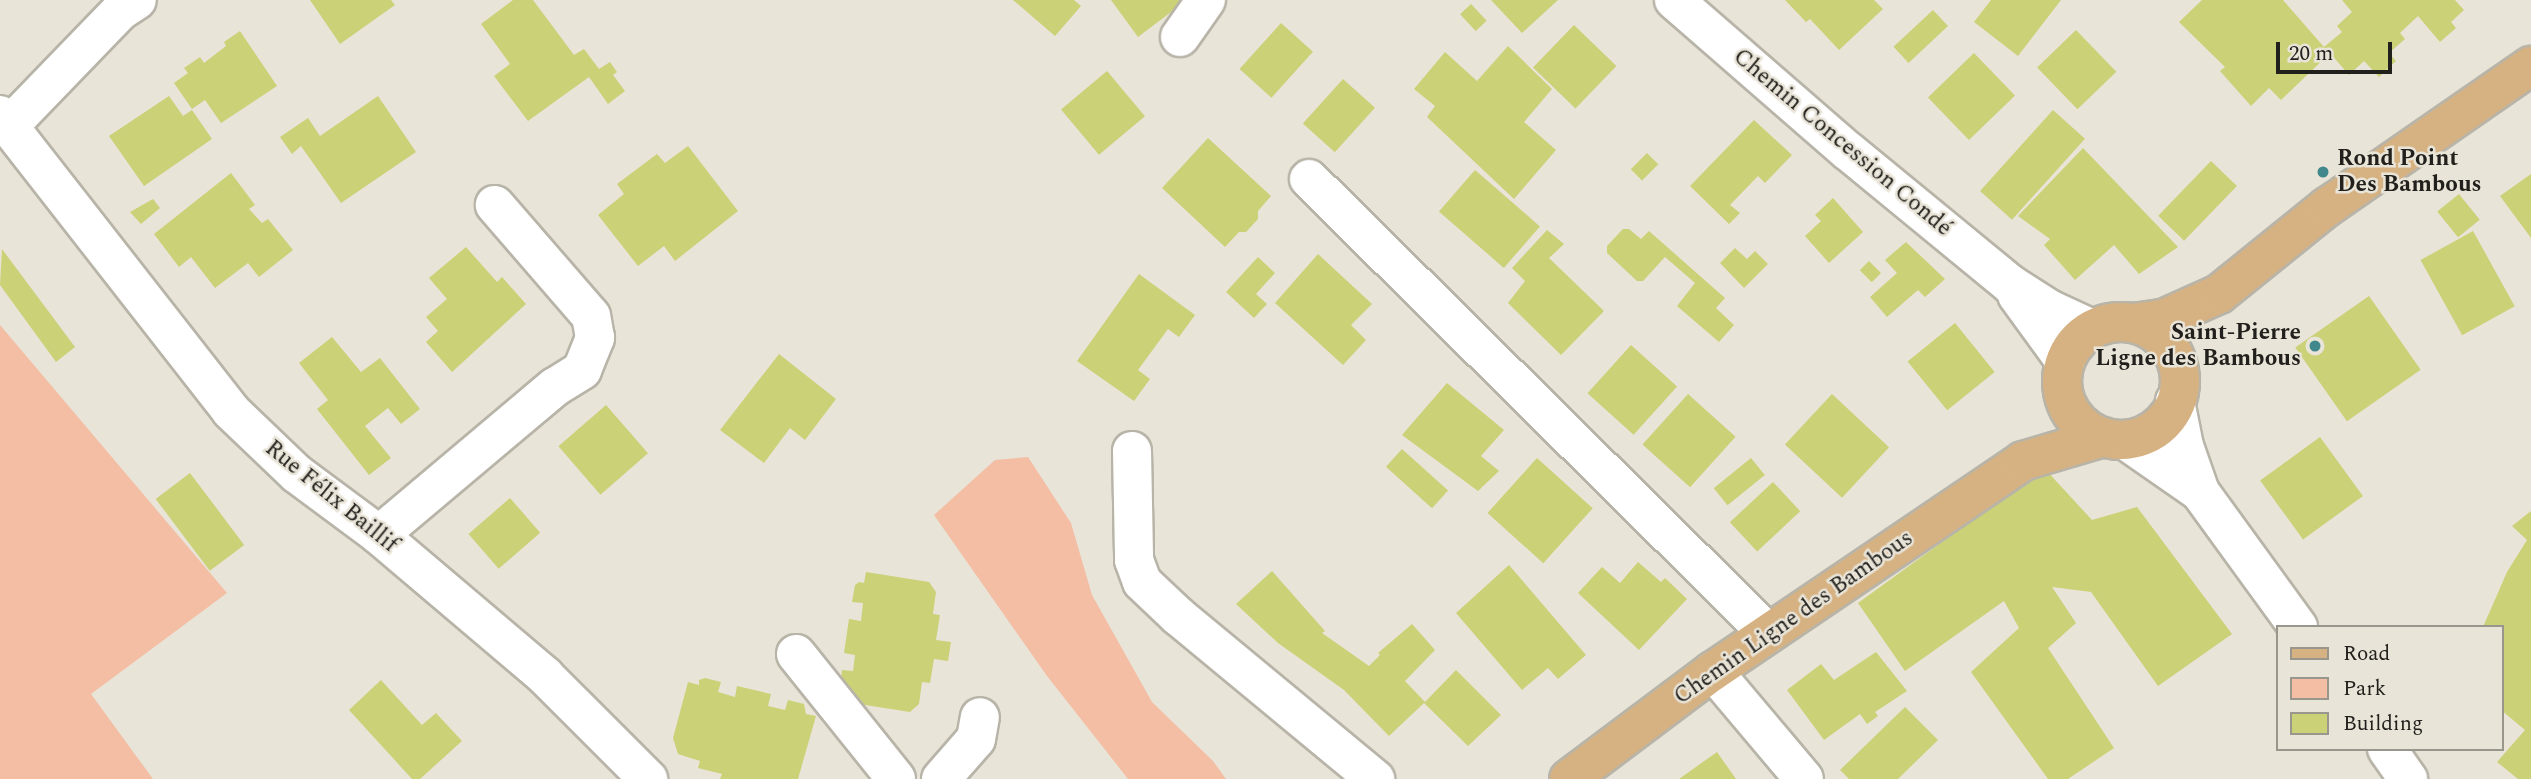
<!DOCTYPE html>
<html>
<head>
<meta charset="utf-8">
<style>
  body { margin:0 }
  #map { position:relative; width:2531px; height:779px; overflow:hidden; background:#e9e4d8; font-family:Spectral,serif }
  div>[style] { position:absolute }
  .green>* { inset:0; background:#f3bea4 }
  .building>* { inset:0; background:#cbd177; transform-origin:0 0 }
  .roads { filter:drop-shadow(2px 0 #b8b4a8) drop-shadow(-2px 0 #b8b4a8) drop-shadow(0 2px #b8b4a8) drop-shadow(0 -2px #b8b4a8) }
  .minor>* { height:38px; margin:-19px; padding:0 19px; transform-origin:19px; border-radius:19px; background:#fff }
  .major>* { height:38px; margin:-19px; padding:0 19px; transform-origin:19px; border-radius:19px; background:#d6b283 }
  .major>.ring { margin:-19px; padding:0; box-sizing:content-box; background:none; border:38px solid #d6b283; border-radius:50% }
  .dots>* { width:19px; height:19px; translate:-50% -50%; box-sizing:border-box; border:4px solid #e9e4d8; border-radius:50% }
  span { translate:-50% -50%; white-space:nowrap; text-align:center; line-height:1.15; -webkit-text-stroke:5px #e9e4d8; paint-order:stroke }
  .street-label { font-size:23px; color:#22201c }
  .poi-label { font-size:23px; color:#22201c; font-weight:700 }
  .left { translate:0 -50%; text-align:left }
  .right { translate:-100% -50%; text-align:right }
  .legend { position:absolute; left:2276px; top:625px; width:228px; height:126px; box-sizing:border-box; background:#e9e4d8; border:2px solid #99968d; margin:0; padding:9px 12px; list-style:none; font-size:21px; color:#22201c }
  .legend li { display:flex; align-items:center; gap:14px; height:35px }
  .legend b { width:35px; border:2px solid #99968d }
  .scale { position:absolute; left:2276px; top:42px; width:116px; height:32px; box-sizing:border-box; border:4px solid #22201c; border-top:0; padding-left:9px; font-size:21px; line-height:24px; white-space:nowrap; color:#22201c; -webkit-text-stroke:5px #e9e4d8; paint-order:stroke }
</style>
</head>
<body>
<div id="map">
  <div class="green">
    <i style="clip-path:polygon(0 325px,227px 593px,91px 694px,153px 779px,0 779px)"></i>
    <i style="clip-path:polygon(1028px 457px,1071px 523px,1092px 595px,1152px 702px,1213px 761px,1226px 779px,1128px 779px,1047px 676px,934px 515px,995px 460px)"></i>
  </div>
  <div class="building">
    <i style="clip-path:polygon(310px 0,391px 0,395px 5px,340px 44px)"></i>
    <i style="clip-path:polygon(513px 0,533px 0,574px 55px,584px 49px,599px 69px,610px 62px,617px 72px,613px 75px,625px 91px,608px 104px,589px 77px,528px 121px,494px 76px,510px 64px,481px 24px)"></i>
    <i style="clip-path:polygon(1013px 0,1074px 0,1081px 6px,1055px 36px)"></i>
    <i style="clip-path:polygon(1111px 0,1187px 0,1138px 37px)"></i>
    <i style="clip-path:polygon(1491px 0,1558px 0,1522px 33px)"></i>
    <i style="clip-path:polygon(1785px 0,1874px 0,1883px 9px,1839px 50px,1810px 19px,1806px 22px)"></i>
    <i style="clip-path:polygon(1991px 0,2061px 0,2018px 56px,1974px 22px)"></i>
    <i style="clip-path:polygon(2202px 0,2283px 0,2324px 47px,2342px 32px,2337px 26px,2352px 12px,2342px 0,2455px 0,2464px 10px,2451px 22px,2456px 28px,2440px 42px,2418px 16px,2400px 33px,2405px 39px,2389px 53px,2396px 61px,2379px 77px,2364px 61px,2349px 75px,2330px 53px,2281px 100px,2269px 88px,2251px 106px,2220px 71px,2225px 67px,2179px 22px)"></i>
    <i style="left:1471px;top:4px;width:23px;height:15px;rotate:47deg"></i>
    <i style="left:1933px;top:10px;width:22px;height:54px;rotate:47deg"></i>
    <i style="left:1281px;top:23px;width:43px;height:62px;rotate:42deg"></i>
    <i style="left:1574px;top:25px;width:59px;height:59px;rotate:44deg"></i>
    <i style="left:2076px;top:30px;width:58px;height:54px;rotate:46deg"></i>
    <i style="clip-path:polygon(240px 31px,277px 86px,221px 123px,205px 100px,192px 109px,174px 83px,188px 73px,184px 68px,200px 57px,204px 63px,226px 46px,224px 42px)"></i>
    <i style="clip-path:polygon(1508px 46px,1552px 89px,1524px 122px,1556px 150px,1514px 199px,1427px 117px,1435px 106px,1414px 89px,1445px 52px,1477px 81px)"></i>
    <i style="left:1974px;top:53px;width:59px;height:64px;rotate:46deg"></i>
    <i style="left:1107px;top:71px;width:59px;height:60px;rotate:50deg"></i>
    <i style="left:1343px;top:79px;width:43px;height:60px;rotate:42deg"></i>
    <i style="clip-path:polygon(169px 96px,183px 116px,192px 110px,212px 139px,144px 186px,109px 136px)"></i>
    <i style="clip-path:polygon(378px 96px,416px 152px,341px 203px,301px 146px,292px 154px,280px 137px,308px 118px,320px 136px)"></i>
    <i style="left:2053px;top:110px;width:43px;height:109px;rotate:42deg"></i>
    <i style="clip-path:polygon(1754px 120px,1792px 155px,1765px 183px,1758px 176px,1730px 205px,1740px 213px,1729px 224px,1690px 186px)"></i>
    <i style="clip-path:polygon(1208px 138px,1271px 196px,1258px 211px,1258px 219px,1246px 232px,1239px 232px,1225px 247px,1162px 188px)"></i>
    <i style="clip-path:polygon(688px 146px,738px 211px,675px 261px,664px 246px,638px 266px,598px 215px,624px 194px,617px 184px,657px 154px,665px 163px)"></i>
    <i style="clip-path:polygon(2083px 148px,2178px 247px,2139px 274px,2114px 245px,2075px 280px,2044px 245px,2050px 239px,2018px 216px)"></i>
    <i style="left:1647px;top:153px;width:16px;height:23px;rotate:45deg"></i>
    <i style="left:2211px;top:161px;width:36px;height:76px;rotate:44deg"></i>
    <i style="left:1475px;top:170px;width:86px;height:55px;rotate:41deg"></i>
    <i style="clip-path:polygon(231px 173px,255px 205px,249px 209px,262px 223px,268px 219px,293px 250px,259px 277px,248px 263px,215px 288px,191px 257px,179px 267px,154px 234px)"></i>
    <i style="clip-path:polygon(2531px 174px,2531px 238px,2500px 196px)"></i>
    <i style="left:2459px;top:194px;width:33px;height:28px;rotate:51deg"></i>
    <i style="clip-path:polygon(1833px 198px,1863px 232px,1829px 263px,1805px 236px,1821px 221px,1815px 215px)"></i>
    <i style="clip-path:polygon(153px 199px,160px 208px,141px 224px,130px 212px)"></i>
    <i style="clip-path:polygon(1623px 229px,1629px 229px,1641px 239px,1649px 231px,1725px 298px,1716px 308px,1734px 325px,1719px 342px,1677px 306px,1695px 283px,1665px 257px,1643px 281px,1637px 281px,1607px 253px,1607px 246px)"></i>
    <i style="clip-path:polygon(1547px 230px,1564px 244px,1549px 258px,1604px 311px,1561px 355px,1508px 303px,1525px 281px,1512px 268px)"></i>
    <i style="left:2473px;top:231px;width:86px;height:60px;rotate:61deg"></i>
    <i style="clip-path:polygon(1906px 242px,1945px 279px,1925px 297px,1918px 290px,1887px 317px,1870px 297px,1897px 273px,1885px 260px)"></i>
    <i style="clip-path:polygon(466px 247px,497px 282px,502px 277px,526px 304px,452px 372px,426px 342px,438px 331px,426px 317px,447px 299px,429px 278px)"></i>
    <i style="clip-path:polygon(1735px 248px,1747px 259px,1755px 251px,1768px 264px,1744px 288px,1720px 263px)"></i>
    <i style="clip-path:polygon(2px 249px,75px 347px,56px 362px,0 285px)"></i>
    <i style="clip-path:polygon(1318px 254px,1372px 304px,1351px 325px,1366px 340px,1343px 365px,1275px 303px)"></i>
    <i style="clip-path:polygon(1258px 257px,1275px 273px,1256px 294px,1267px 304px,1254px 318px,1226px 292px)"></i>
    <i style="left:1869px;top:261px;width:17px;height:13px;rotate:45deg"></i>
    <i style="clip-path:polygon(1139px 274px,1195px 315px,1179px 337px,1168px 329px,1138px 370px,1150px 379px,1134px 401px,1077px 361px)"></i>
    <i style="left:2369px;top:296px;width:90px;height:90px;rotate:55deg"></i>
    <i style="left:1955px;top:323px;width:63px;height:61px;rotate:51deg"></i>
    <i style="clip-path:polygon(332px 337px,361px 372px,380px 358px,420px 409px,401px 424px,388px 408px,365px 426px,391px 458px,369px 475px,317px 409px,328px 400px,299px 363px)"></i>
    <i style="left:1631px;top:345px;width:62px;height:65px;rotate:42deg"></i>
    <i style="clip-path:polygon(779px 354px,836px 399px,805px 440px,790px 428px,764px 463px,720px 430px)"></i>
    <i style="clip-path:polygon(1447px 383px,1504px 430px,1481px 456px,1499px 471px,1478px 491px,1402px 435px)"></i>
    <i style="left:1688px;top:394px;width:64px;height:68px;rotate:42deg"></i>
    <i style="left:1832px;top:394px;width:78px;height:69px;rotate:43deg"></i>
    <i style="left:606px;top:405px;width:64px;height:63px;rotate:49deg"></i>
    <i style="left:2320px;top:437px;width:73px;height:74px;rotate:54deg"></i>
    <i style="left:1402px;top:449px;width:62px;height:24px;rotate:42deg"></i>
    <i style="left:1537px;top:458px;width:75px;height:74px;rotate:42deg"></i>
    <i style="left:1751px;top:458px;width:22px;height:48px;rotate:51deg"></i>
    <i style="clip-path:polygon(2044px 468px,2092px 520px,2137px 507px,2232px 634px,2158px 686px,2091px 592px,2052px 587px,2076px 623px,2048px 648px,2114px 748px,2068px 779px,2048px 779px,1971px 672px,2019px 628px,2004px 601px,1905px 671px,1858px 603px)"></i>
    <i style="left:190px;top:473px;width:90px;height:43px;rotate:53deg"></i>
    <i style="left:1773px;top:482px;width:40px;height:59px;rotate:47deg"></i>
    <i style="left:510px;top:498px;width:46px;height:55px;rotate:49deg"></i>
    <i style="clip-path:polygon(2531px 511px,2531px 779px,2518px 779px,2497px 762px,2525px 730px,2501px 710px,2501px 627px,2483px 627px,2507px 572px,2527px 540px,2512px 526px)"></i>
    <i style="clip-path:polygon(1638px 562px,1661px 582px,1665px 578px,1687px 599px,1639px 650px,1578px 593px,1602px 567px,1620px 583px)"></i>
    <i style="clip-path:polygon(1509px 565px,1586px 655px,1558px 679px,1548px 668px,1522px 690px,1456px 613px)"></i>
    <i style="clip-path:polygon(1272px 571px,1325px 631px,1322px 633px,1369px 666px,1380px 655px,1378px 653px,1412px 624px,1435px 650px,1405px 681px,1425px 702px,1456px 670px,1501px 715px,1468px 746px,1424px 703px,1389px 736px,1344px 690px,1278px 643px,1236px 604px)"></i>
    <i style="clip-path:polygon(866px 572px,929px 582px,936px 592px,933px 614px,940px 615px,936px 640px,951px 642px,948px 661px,934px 659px,930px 683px,922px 682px,919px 704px,910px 712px,846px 702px,840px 687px,842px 670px,853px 671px,855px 655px,844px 653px,849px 619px,861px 621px,863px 603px,852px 602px,855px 585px,859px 582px,864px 583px)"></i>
    <i style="clip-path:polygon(1876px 652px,1907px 691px,1875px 712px,1878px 716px,1867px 724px,1860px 714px,1824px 740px,1787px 690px,1821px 664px,1834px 680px)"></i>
    <i style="clip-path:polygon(705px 678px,721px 682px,718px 692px,735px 697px,737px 686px,771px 694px,768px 706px,785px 710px,788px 700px,804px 704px,806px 714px,816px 716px,798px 779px,720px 779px,722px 774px,698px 768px,700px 761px,678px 754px,673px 738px,688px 682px,699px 685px,699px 680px)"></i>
    <i style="clip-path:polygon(381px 680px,422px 725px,436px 713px,462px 741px,420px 779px,412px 779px,349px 710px)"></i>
    <i style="clip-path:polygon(1905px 707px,1938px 740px,1898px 779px,1849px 779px,1840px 770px)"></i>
    <i style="clip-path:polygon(1717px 752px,1736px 779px,1679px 779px)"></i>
  </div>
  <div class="roads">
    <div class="minor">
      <i style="left:1674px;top:0;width:230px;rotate:41deg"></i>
      <i style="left:1848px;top:151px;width:210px;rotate:39.4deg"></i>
      <i style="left:2010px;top:284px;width:46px;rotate:32.7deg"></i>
      <i style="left:2049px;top:309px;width:47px;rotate:24.9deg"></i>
      <i style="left:1180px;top:37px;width:45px;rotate:-54.9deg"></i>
      <i style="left:0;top:115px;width:375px;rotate:52deg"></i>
      <i style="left:231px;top:411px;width:91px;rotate:43.7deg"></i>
      <i style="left:297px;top:474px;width:102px;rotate:36.6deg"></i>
      <i style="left:379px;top:535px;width:218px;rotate:40.3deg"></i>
      <i style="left:545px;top:676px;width:146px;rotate:45deg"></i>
      <i style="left:10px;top:125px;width:158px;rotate:-46deg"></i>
      <i style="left:120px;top:11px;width:20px;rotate:-33deg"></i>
      <i style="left:1309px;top:179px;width:646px;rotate:44.69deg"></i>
      <i style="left:2017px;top:295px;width:82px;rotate:54deg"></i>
      <i style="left:2175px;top:401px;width:46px;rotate:78.7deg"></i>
      <i style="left:2184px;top:446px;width:49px;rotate:70.8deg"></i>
      <i style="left:2200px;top:492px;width:167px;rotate:54deg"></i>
      <i style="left:2125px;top:440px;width:91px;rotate:34.7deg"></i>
      <i style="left:1132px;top:451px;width:109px;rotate:88.9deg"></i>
      <i style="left:1134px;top:560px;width:23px;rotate:70deg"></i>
      <i style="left:1142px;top:582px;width:50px;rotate:43.4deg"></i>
      <i style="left:1178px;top:616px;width:256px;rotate:39.6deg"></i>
      <i style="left:379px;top:535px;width:230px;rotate:-40.1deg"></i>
      <i style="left:555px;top:387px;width:32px;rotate:-32deg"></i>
      <i style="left:582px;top:370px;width:35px;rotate:-68deg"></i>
      <i style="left:595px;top:338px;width:22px;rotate:-100deg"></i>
      <i style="left:591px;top:316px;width:147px;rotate:-130.9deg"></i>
      <i style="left:796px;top:654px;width:160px;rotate:51.3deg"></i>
      <i style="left:1713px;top:671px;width:141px;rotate:49.9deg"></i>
      <i style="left:2387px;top:749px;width:37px;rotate:55deg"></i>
      <i style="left:941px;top:779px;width:53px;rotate:-48.8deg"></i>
      <i style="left:976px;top:739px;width:22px;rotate:-80deg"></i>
    </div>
    <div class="major">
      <i class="ring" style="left:2062px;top:322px;width:80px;height:80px"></i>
      <i style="left:2133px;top:323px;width:30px;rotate:-8deg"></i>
      <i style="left:2163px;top:319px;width:61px;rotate:-24.1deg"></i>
      <i style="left:2219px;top:294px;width:139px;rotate:-38.9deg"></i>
      <i style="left:2327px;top:207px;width:248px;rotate:-34.7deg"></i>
      <i style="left:1569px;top:779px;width:180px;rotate:-36.9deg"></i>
      <i style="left:1713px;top:671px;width:374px;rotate:-34.1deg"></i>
      <i style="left:2023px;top:461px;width:84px;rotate:-16.5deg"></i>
    </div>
  </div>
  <div class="dots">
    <i style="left:2323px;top:172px;background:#40888b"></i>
    <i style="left:2315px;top:346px;background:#40888b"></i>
  </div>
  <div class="street-label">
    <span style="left:1842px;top:143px;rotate:40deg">Chemin Concession Condé</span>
    <span style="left:331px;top:497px;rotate:39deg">Rue Félix Baillif</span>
    <span style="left:1794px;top:618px;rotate:-35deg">Chemin Ligne des Bambous</span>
  </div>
  <div class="poi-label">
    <span class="left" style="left:2337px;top:172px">Rond Point<br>Des Bambous</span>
    <span class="right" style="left:2301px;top:346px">Saint-Pierre<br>Ligne des Bambous</span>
  </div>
  <ul class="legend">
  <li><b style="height:9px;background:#d6b283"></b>Road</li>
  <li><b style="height:19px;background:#f3bea4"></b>Park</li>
  <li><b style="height:19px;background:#cbd177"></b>Building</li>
  </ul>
  <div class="scale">20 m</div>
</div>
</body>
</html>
